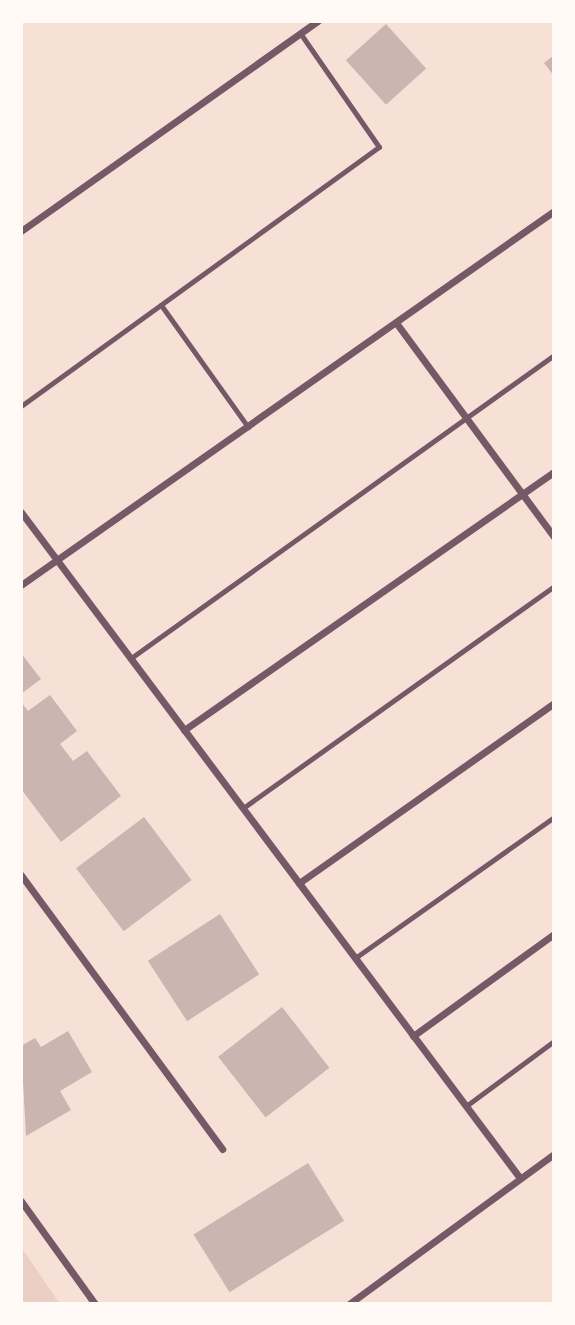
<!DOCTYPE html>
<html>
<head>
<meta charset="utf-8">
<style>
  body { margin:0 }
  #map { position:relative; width:575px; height:1325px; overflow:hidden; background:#f7e1d7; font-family:"DM Sans",sans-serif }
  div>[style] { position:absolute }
  .green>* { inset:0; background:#ebcfc5 }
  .building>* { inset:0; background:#ccb4b1; transform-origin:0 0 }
  .service>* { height:5px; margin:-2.5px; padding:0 2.5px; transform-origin:2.5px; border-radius:2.5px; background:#755966 }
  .minor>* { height:7px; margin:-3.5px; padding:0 3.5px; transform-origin:3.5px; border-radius:3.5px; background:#755966 }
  span { translate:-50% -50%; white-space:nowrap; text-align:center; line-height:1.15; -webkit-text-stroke:5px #fffaf5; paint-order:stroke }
  .frame { position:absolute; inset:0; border:23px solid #fffaf5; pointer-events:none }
</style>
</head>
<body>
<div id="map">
  <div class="green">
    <i style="clip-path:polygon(21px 1247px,60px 1304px,21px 1304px)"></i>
  </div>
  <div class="building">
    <i style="left:386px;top:24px;width:60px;height:54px;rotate:48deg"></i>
    <i style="clip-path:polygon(554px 55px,554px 76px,544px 63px)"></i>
    <i style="clip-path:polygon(21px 653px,41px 679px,21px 694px)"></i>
    <i style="clip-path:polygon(50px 695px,77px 731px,60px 744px,73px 761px,87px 751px,121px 796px,61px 842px,21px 789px,21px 702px,28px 711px)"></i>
    <i style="left:144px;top:817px;width:79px;height:85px;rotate:53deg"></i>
    <i style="left:220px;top:914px;width:72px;height:86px;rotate:57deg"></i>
    <i style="left:282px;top:1007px;width:77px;height:81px;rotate:52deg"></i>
    <i style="clip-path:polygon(68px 1031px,92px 1072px,60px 1091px,71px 1110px,26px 1136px,21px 1046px,35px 1038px,41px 1047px)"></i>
    <i style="left:308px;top:1163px;width:68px;height:135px;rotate:58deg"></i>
  </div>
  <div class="service">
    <i style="left:161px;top:305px;width:150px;rotate:54.5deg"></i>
    <i style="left:21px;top:406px;width:442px;rotate:-35.9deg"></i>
    <i style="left:379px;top:147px;width:139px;rotate:-124.7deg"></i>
    <i style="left:131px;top:658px;width:520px;rotate:-35.61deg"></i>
    <i style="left:243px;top:808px;width:382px;rotate:-35.5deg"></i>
    <i style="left:355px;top:958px;width:244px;rotate:-35.3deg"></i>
    <i style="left:466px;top:1106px;width:109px;rotate:-36.5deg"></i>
  </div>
  <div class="minor">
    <i style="left:21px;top:231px;width:364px;rotate:-35.3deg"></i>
    <i style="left:397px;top:324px;width:265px;rotate:53.6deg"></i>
    <i style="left:21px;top:512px;width:832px;rotate:53.16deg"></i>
    <i style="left:21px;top:585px;width:651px;rotate:-35.06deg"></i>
    <i style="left:184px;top:730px;width:451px;rotate:-34.9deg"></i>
    <i style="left:21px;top:875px;width:340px;rotate:53.7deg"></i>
    <i style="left:299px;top:883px;width:312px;rotate:-35.2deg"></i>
    <i style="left:413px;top:1036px;width:174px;rotate:-35.9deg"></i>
    <i style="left:21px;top:1201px;width:127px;rotate:54.3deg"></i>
    <i style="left:349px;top:1304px;width:254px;rotate:-36.2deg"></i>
  </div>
  <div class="frame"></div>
</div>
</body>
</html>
